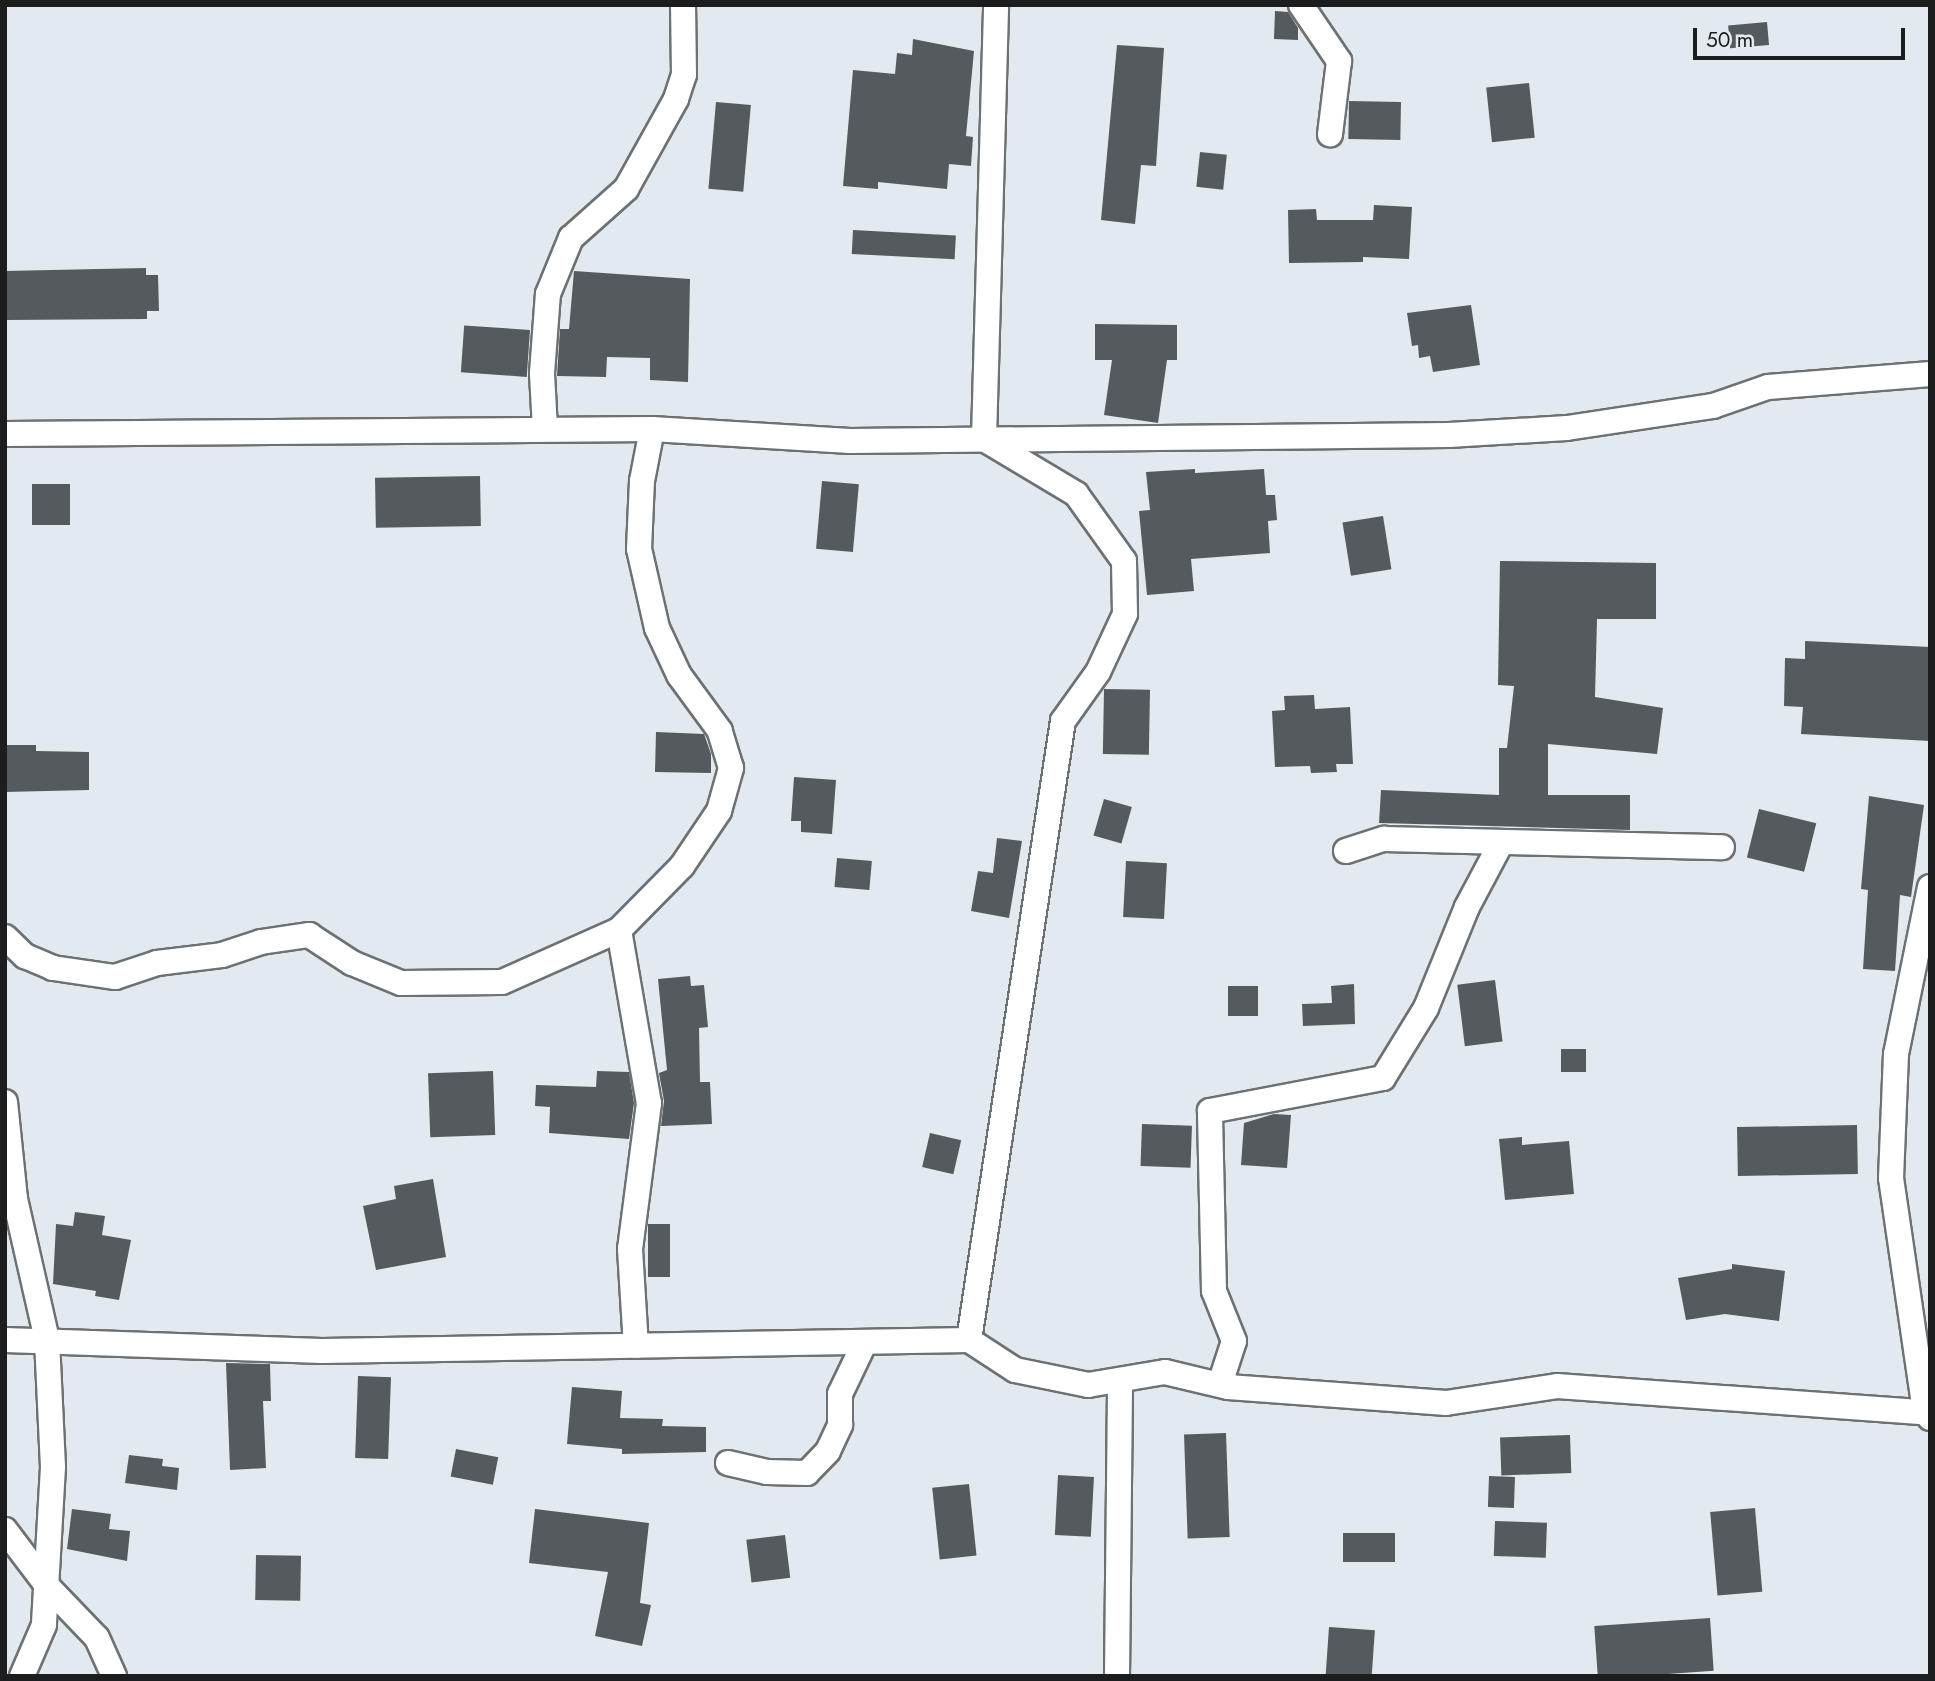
<!DOCTYPE html>
<html>
<head>
<meta charset="utf-8">
<style>
  body { margin:0 }
  #map { position:relative; width:1935px; height:1681px; overflow:hidden; background:#e3eaef; font-family:Jost,sans-serif }
  div>[style] { position:absolute }
  .building>* { inset:0; background:#545a5d; transform-origin:0 0 }
  .roads { filter:drop-shadow(2px 0 #6b7175) drop-shadow(-2px 0 #6b7175) drop-shadow(0 2px #6b7175) drop-shadow(0 -2px #6b7175) }
  .minor>* { height:24px; margin:-12px; padding:0 12px; transform-origin:12px; border-radius:12px; background:#fff }
  span { translate:-50% -50%; white-space:nowrap; text-align:center; line-height:1.15; -webkit-text-stroke:7px #e3eaef; paint-order:stroke }
  .frame { position:absolute; inset:0; border:7px solid #1b1d1f; pointer-events:none }
  .scale { position:absolute; left:1693px; top:28px; width:212px; height:32px; box-sizing:border-box; border:4px solid #1b1d1f; border-top:0; padding-left:9px; font-size:21px; line-height:24px; white-space:nowrap; color:#1b1d1f; -webkit-text-stroke:5px #e3eaef; paint-order:stroke }
</style>
</head>
<body>
<div id="map">
  <div class="building">
    <i style="clip-path:polygon(1275px 11px,1288px 12px,1298px 28px,1298px 40px,1274px 39px)"></i>
    <i style="left:1767px;top:22px;width:23px;height:39px;rotate:85deg"></i>
    <i style="clip-path:polygon(913px 39px,974px 51px,966px 136px,973px 137px,971px 166px,949px 164px,947px 189px,878px 182px,878px 189px,843px 186px,853px 70px,895px 74px,897px 53px,912px 55px)"></i>
    <i style="clip-path:polygon(1117px 45px,1164px 48px,1156px 166px,1141px 165px,1135px 224px,1101px 220px)"></i>
    <i style="left:1529px;top:83px;width:55px;height:43px;rotate:84deg"></i>
    <i style="left:1349px;top:101px;width:52px;height:38px;rotate:1deg"></i>
    <i style="left:716px;top:102px;width:35px;height:87px;rotate:5deg"></i>
    <i style="left:1200px;top:152px;width:27px;height:35px;rotate:6deg"></i>
    <i style="clip-path:polygon(1374px 205px,1412px 207px,1409px 259px,1363px 257px,1363px 262px,1289px 263px,1288px 210px,1316px 209px,1317px 220px,1373px 220px)"></i>
    <i style="left:853px;top:230px;width:103px;height:24px;rotate:3deg"></i>
    <i style="clip-path:polygon(146px 268px,146px 275px,158px 275px,159px 311px,147px 311px,147px 319px,5px 320px,5px 271px)"></i>
    <i style="clip-path:polygon(574px 271px,690px 279px,688px 382px,650px 380px,650px 358px,607px 357px,606px 377px,557px 376px,560px 329px,569px 329px)"></i>
    <i style="clip-path:polygon(1471px 305px,1480px 365px,1433px 372px,1430px 356px,1419px 358px,1418px 345px,1412px 346px,1407px 313px)"></i>
    <i style="clip-path:polygon(1095px 324px,1177px 325px,1177px 360px,1167px 360px,1158px 423px,1104px 415px,1112px 360px,1095px 360px)"></i>
    <i style="left:530px;top:330px;width:47px;height:66px;rotate:94deg"></i>
    <i style="clip-path:polygon(1195px 469px,1195px 473px,1264px 469px,1266px 495px,1275px 495px,1277px 520px,1268px 521px,1270px 553px,1191px 559px,1194px 591px,1147px 595px,1139px 511px,1150px 510px,1146px 472px)"></i>
    <i style="left:480px;top:476px;width:50px;height:105px;rotate:89deg"></i>
    <i style="left:822px;top:481px;width:37px;height:68px;rotate:5deg"></i>
    <i style="left:32px;top:484px;width:38px;height:41px"></i>
    <i style="left:1383px;top:516px;width:54px;height:41px;rotate:81deg"></i>
    <i style="clip-path:polygon(1500px 561px,1656px 563px,1656px 619px,1597px 619px,1595px 697px,1663px 708px,1657px 754px,1548px 744px,1548px 795px,1630px 795px,1630px 830px,1379px 823px,1381px 790px,1499px 795px,1499px 748px,1507px 748px,1514px 686px,1498px 685px)"></i>
    <i style="clip-path:polygon(1805px 641px,1930px 647px,1930px 741px,1801px 734px,1803px 707px,1784px 706px,1785px 658px,1805px 659px)"></i>
    <i style="left:1104px;top:689px;width:46px;height:65px;rotate:1deg"></i>
    <i style="clip-path:polygon(1314px 695px,1315px 709px,1350px 707px,1353px 764px,1336px 764px,1337px 772px,1311px 773px,1310px 766px,1275px 767px,1272px 711px,1285px 710px,1284px 696px)"></i>
    <i style="clip-path:polygon(656px 732px,704px 734px,711px 754px,711px 773px,655px 772px)"></i>
    <i style="clip-path:polygon(5px 745px,36px 745px,36px 751px,89px 752px,89px 790px,5px 792px)"></i>
    <i style="clip-path:polygon(794px 777px,836px 780px,832px 834px,801px 832px,801px 821px,791px 821px)"></i>
    <i style="clip-path:polygon(1869px 796px,1924px 805px,1911px 897px,1900px 895px,1895px 971px,1863px 969px,1868px 890px,1861px 889px)"></i>
    <i style="left:1104px;top:799px;width:29px;height:38px;rotate:16deg"></i>
    <i style="left:1759px;top:809px;width:59px;height:50px;rotate:14deg"></i>
    <i style="clip-path:polygon(997px 838px,1022px 841px,1009px 918px,971px 911px,978px 871px,993px 873px)"></i>
    <i style="left:837px;top:858px;width:35px;height:29px;rotate:5deg"></i>
    <i style="left:1126px;top:861px;width:41px;height:56px;rotate:3deg"></i>
    <i style="clip-path:polygon(690px 976px,691px 986px,704px 985px,708px 1027px,699px 1028px,700px 1082px,710px 1082px,712px 1124px,661px 1126px,664px 1101px,659px 1073px,667px 1070px,658px 979px)"></i>
    <i style="left:1495px;top:980px;width:62px;height:38px;rotate:83deg"></i>
    <i style="clip-path:polygon(1354px 984px,1355px 1024px,1303px 1026px,1302px 1004px,1332px 1003px,1331px 986px)"></i>
    <i style="left:1228px;top:986px;width:30px;height:30px"></i>
    <i style="left:1586px;top:1049px;width:23px;height:25px;rotate:90deg"></i>
    <i style="left:493px;top:1071px;width:64px;height:65px;rotate:88deg"></i>
    <i style="clip-path:polygon(597px 1071px,629px 1072px,634px 1103px,629px 1139px,549px 1133px,550px 1107px,535px 1106px,536px 1085px,596px 1087px)"></i>
    <i style="clip-path:polygon(1274px 1114px,1291px 1115px,1287px 1168px,1241px 1165px,1244px 1123px)"></i>
    <i style="left:1142px;top:1124px;width:50px;height:42px;rotate:2deg"></i>
    <i style="left:1857px;top:1125px;width:49px;height:120px;rotate:89deg"></i>
    <i style="left:930px;top:1133px;width:32px;height:35px;rotate:13deg"></i>
    <i style="clip-path:polygon(1522px 1137px,1522px 1145px,1569px 1141px,1574px 1194px,1505px 1200px,1499px 1139px)"></i>
    <i style="clip-path:polygon(433px 1179px,446px 1257px,376px 1270px,363px 1206px,396px 1199px,394px 1186px)"></i>
    <i style="clip-path:polygon(75px 1212px,105px 1216px,102px 1235px,131px 1240px,119px 1300px,95px 1296px,96px 1291px,53px 1284px,56px 1224px,73px 1226px)"></i>
    <i style="left:648px;top:1224px;width:22px;height:53px"></i>
    <i style="clip-path:polygon(1732px 1264px,1785px 1271px,1779px 1321px,1725px 1314px,1686px 1320px,1678px 1278px,1732px 1269px)"></i>
    <i style="clip-path:polygon(226px 1363px,270px 1364px,271px 1401px,263px 1401px,266px 1468px,230px 1470px)"></i>
    <i style="left:358px;top:1376px;width:33px;height:82px;rotate:2deg"></i>
    <i style="clip-path:polygon(572px 1387px,622px 1391px,620px 1418px,663px 1419px,662px 1426px,706px 1427px,706px 1452px,622px 1454px,622px 1449px,567px 1444px)"></i>
    <i style="left:1226px;top:1433px;width:104px;height:42px;rotate:88deg"></i>
    <i style="left:1570px;top:1435px;width:38px;height:70px;rotate:88deg"></i>
    <i style="left:456px;top:1449px;width:43px;height:28px;rotate:11deg"></i>
    <i style="clip-path:polygon(129px 1455px,163px 1459px,162px 1466px,179px 1468px,177px 1490px,125px 1483px)"></i>
    <i style="left:1058px;top:1475px;width:36px;height:60px;rotate:3deg"></i>
    <i style="left:1489px;top:1476px;width:26px;height:31px;rotate:2deg"></i>
    <i style="left:969px;top:1484px;width:72px;height:37px;rotate:84deg"></i>
    <i style="left:1755px;top:1508px;width:84px;height:45px;rotate:85deg"></i>
    <i style="clip-path:polygon(72px 1509px,111px 1514px,109px 1529px,130px 1531px,127px 1561px,67px 1549px)"></i>
    <i style="clip-path:polygon(535px 1509px,649px 1523px,640px 1603px,651px 1605px,642px 1646px,595px 1636px,608px 1572px,529px 1563px)"></i>
    <i style="left:1495px;top:1521px;width:52px;height:35px;rotate:2deg"></i>
    <i style="left:1343px;top:1533px;width:52px;height:29px"></i>
    <i style="left:785px;top:1535px;width:43px;height:39px;rotate:83deg"></i>
    <i style="left:256px;top:1555px;width:45px;height:45px;rotate:1deg"></i>
    <i style="left:1710px;top:1618px;width:53px;height:116px;rotate:86deg"></i>
    <i style="left:1329px;top:1627px;width:46px;height:49px;rotate:4deg"></i>
  </div>
  <div class="roads">
    <div class="minor">
      <i style="left:1301px;top:5px;width:68px;rotate:55.8deg"></i>
      <i style="left:1339px;top:61px;width:74px;rotate:97deg"></i>
      <i style="left:545px;top:429px;width:56px;rotate:-93.1deg"></i>
      <i style="left:542px;top:373px;width:79px;rotate:-85.7deg"></i>
      <i style="left:548px;top:294px;width:61px;rotate:-67.7deg"></i>
      <i style="left:571px;top:238px;width:74px;rotate:-41.7deg"></i>
      <i style="left:626px;top:189px;width:103px;rotate:-60.9deg"></i>
      <i style="left:676px;top:99px;width:25px;rotate:-72deg"></i>
      <i style="left:684px;top:75px;width:70px;rotate:-90.8deg"></i>
      <i style="left:5px;top:434px;width:647px;rotate:-0.44deg"></i>
      <i style="left:652px;top:429px;width:198px;rotate:3.5deg"></i>
      <i style="left:850px;top:441px;width:599px;rotate:-0.57deg"></i>
      <i style="left:1449px;top:435px;width:118px;rotate:-3.4deg"></i>
      <i style="left:1567px;top:428px;width:148px;rotate:-8.6deg"></i>
      <i style="left:1713px;top:406px;width:58px;rotate:-19.1deg"></i>
      <i style="left:1768px;top:387px;width:163px;rotate:-4.6deg"></i>
      <i style="left:1346px;top:851px;width:40px;rotate:-18deg"></i>
      <i style="left:1384px;top:839px;width:338px;rotate:1.4deg"></i>
      <i style="left:1930px;top:887px;width:170px;rotate:101.5deg"></i>
      <i style="left:1896px;top:1054px;width:124px;rotate:92.3deg"></i>
      <i style="left:1891px;top:1178px;width:236px;rotate:81.7deg"></i>
      <i style="left:1925px;top:1412px;width:8px;rotate:50deg"></i>
      <i style="left:619px;top:930px;width:176px;rotate:80.2deg"></i>
      <i style="left:649px;top:1103px;width:147px;rotate:97.4deg"></i>
      <i style="left:630px;top:1249px;width:97px;rotate:86.5deg"></i>
      <i style="left:5px;top:937px;width:28px;rotate:44deg"></i>
      <i style="left:25px;top:956px;width:30px;rotate:23deg"></i>
      <i style="left:53px;top:968px;width:63px;rotate:8.3deg"></i>
      <i style="left:115px;top:977px;width:44px;rotate:-18.4deg"></i>
      <i style="left:157px;top:963px;width:65px;rotate:-7deg"></i>
      <i style="left:222px;top:955px;width:41px;rotate:-18.4deg"></i>
      <i style="left:261px;top:942px;width:49px;rotate:-8.3deg"></i>
      <i style="left:309px;top:935px;width:51px;rotate:33.1deg"></i>
      <i style="left:352px;top:963px;width:53px;rotate:22.2deg"></i>
      <i style="left:401px;top:983px;width:101px;rotate:-0.6deg"></i>
      <i style="left:502px;top:982px;width:128px;rotate:-24deg"></i>
      <i style="left:619px;top:930px;width:90px;rotate:-45.5deg"></i>
      <i style="left:682px;top:866px;width:66px;rotate:-56.1deg"></i>
      <i style="left:719px;top:811px;width:45px;rotate:-74.4deg"></i>
      <i style="left:731px;top:768px;width:39px;rotate:-107deg"></i>
      <i style="left:720px;top:731px;width:69px;rotate:-126.2deg"></i>
      <i style="left:679px;top:675px;width:52px;rotate:-115.1deg"></i>
      <i style="left:657px;top:628px;width:81px;rotate:-102.8deg"></i>
      <i style="left:639px;top:549px;width:68px;rotate:-87.5deg"></i>
      <i style="left:642px;top:481px;width:53px;rotate:-79.1deg"></i>
      <i style="left:5px;top:1102px;width:98px;rotate:84.1deg"></i>
      <i style="left:15px;top:1199px;width:145px;rotate:77.2deg"></i>
      <i style="left:47px;top:1340px;width:127px;rotate:87.3deg"></i>
      <i style="left:53px;top:1467px;width:158px;rotate:93.3deg"></i>
      <i style="left:44px;top:1625px;width:56px;rotate:113.3deg"></i>
      <i style="left:5px;top:1340px;width:317px;rotate:2deg"></i>
      <i style="left:322px;top:1351px;width:647px;rotate:-0.97deg"></i>
      <i style="left:969px;top:1340px;width:55px;rotate:33.1deg"></i>
      <i style="left:1015px;top:1370px;width:75px;rotate:11.6deg"></i>
      <i style="left:1088px;top:1385px;width:78px;rotate:-9.6deg"></i>
      <i style="left:1165px;top:1372px;width:65px;rotate:13.4deg"></i>
      <i style="left:1228px;top:1387px;width:219px;rotate:4.2deg"></i>
      <i style="left:1446px;top:1403px;width:112px;rotate:-8.7deg"></i>
      <i style="left:1557px;top:1386px;width:374px;rotate:4.1deg"></i>
      <i style="left:969px;top:1340px;width:626px;rotate:-81.37deg"></i>
      <i style="left:1063px;top:721px;width:60px;rotate:-54.5deg"></i>
      <i style="left:1098px;top:672px;width:64px;rotate:-65deg"></i>
      <i style="left:1125px;top:614px;width:53px;rotate:-91.1deg"></i>
      <i style="left:1124px;top:561px;width:82px;rotate:-125.6deg"></i>
      <i style="left:1076px;top:494px;width:107px;rotate:-149.1deg"></i>
      <i style="left:984px;top:439px;width:434px;rotate:-88.4deg"></i>
      <i style="left:1220px;top:1384px;width:45px;rotate:-72deg"></i>
      <i style="left:1234px;top:1341px;width:54px;rotate:-111.8deg"></i>
      <i style="left:1214px;top:1291px;width:180px;rotate:-91.3deg"></i>
      <i style="left:1210px;top:1111px;width:176px;rotate:-10.8deg"></i>
      <i style="left:1383px;top:1078px;width:82px;rotate:-58.4deg"></i>
      <i style="left:1426px;top:1008px;width:109px;rotate:-67.9deg"></i>
      <i style="left:1467px;top:907px;width:72px;rotate:-62deg"></i>
      <i style="left:728px;top:1463px;width:40px;rotate:13deg"></i>
      <i style="left:767px;top:1472px;width:40px;rotate:1.4deg"></i>
      <i style="left:807px;top:1473px;width:30px;rotate:-46deg"></i>
      <i style="left:828px;top:1451px;width:29px;rotate:-65deg"></i>
      <i style="left:840px;top:1425px;width:31px;rotate:-90deg"></i>
      <i style="left:840px;top:1394px;width:55px;rotate:-64.4deg"></i>
      <i style="left:5px;top:1530px;width:73px;rotate:52.8deg"></i>
      <i style="left:49px;top:1588px;width:69px;rotate:46.2deg"></i>
      <i style="left:97px;top:1638px;width:42px;rotate:65.9deg"></i>
      <i style="left:1117px;top:1676px;width:296px;rotate:-89.4deg"></i>
    </div>
  </div>
  <div class="frame"></div>
  <div class="scale">50 m</div>
</div>
</body>
</html>
